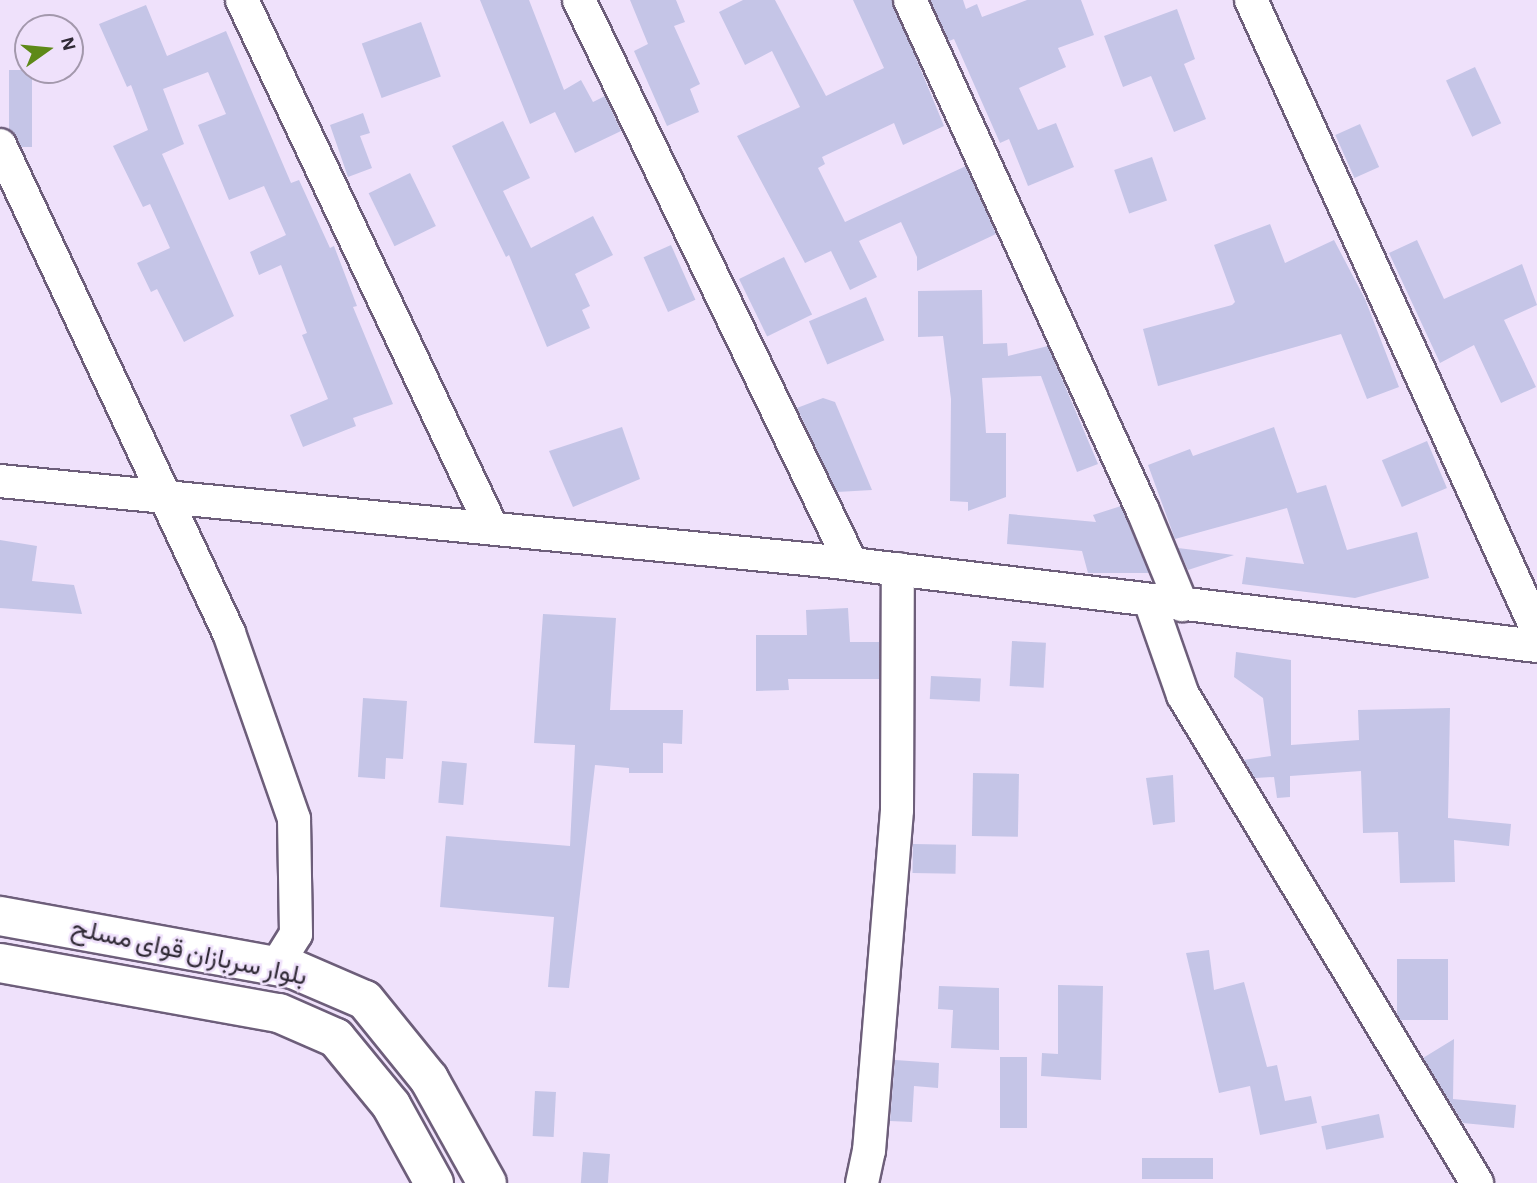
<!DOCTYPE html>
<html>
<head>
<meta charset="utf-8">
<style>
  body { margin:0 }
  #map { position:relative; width:1537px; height:1183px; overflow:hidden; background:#efe1fb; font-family:"Alegreya Sans",Vazirmatn,sans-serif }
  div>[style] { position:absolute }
  .building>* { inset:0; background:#c5c5e7; transform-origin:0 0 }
  .roads { filter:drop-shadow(2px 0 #6d5e7a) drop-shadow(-2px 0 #6d5e7a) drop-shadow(0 2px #6d5e7a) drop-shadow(0 -2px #6d5e7a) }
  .minor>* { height:32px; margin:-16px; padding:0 16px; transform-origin:16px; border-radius:16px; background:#fff }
  .major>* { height:38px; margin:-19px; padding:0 19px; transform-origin:19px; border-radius:19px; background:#fff }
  span { translate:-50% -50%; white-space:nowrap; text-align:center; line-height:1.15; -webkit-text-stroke:5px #efe1fb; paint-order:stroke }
  .street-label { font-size:26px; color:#302a36 }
  .north { position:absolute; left:14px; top:14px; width:70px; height:70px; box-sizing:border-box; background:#efe1fb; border:2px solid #a398ac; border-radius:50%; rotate:75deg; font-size:19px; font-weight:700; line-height:28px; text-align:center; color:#302a36 }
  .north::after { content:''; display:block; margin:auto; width:24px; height:32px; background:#5e8918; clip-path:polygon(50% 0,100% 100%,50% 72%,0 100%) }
</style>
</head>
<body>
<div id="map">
  <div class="building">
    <i style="clip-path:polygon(480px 0,529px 0,564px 90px,581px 80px,593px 102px,605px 96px,621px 131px,575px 153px,555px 112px,530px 124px)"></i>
    <i style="clip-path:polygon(630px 0,676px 0,685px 22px,674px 26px,700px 84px,690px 89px,699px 112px,667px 126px,634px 51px,648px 44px)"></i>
    <i style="clip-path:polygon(743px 0,775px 0,826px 96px,884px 68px,853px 0,892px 0,944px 126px,903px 145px,894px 123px,822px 157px,825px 164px,818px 168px,845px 222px,966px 166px,996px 234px,917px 271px,917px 257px,901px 222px,859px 241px,877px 277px,850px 290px,831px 251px,805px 263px,737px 136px,800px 107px,772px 51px,745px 65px,719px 12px)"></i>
    <i style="clip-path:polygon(930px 0,963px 0,966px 9px,977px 4px,982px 17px,1027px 0,1081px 0,1094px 35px,1058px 48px,1066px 67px,1019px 88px,1038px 130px,1056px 123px,1074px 167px,1028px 186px,1009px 139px,1000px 143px,954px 39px,949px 41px)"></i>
    <i style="clip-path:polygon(146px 5px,167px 56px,226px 31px,291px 183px,299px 180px,330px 248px,334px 246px,357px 306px,353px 307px,393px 404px,353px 418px,356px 426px,303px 447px,290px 415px,328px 399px,302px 335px,307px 333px,281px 265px,259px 275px,250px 252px,286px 235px,264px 186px,229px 200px,198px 125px,226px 114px,208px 72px,163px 89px,184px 144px,162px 154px,234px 316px,184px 342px,157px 289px,151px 292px,137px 263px,170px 248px,150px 204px,143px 207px,113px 146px,148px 130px,131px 85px,127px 87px,99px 24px)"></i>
    <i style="clip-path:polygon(1177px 9px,1195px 59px,1184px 64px,1206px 119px,1174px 132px,1151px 76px,1123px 87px,1104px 36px)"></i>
    <i style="left:421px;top:22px;width:58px;height:63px;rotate:70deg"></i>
    <i style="left:1475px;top:67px;width:62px;height:32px;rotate:65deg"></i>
    <i style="left:9px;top:70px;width:23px;height:77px"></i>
    <i style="clip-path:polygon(363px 113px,370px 133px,360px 136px,372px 168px,348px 177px,330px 125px)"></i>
    <i style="clip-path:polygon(503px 121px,530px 178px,503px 191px,531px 248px,593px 216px,613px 255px,575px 274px,590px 306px,582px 310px,590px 328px,547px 347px,509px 255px,506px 257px,452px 146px)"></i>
    <i style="left:1360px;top:124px;width:47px;height:27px;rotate:66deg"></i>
    <i style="left:1152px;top:157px;width:46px;height:40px;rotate:71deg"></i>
    <i style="left:410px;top:173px;width:59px;height:46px;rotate:64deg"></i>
    <i style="clip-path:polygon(1270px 224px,1285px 263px,1334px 240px,1365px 299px,1399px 387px,1367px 399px,1341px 334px,1158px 386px,1143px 329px,1232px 305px,1235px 302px,1214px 245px)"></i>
    <i style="clip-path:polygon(1417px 240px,1444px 299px,1522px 264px,1537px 305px,1504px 320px,1536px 387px,1501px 403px,1474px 345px,1440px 363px,1389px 253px)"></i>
    <i style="left:671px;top:245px;width:60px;height:30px;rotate:66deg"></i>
    <i style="left:784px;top:257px;width:64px;height:50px;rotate:64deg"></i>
    <i style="clip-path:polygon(982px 290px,983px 344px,1007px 343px,1008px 356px,1048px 346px,1098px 464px,1077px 472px,1041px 376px,982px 378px,986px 433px,1006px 433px,1006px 497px,968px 511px,968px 502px,950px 501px,951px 399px,943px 336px,918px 337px,918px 291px)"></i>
    <i style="left:866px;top:297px;width:47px;height:62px;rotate:67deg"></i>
    <i style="clip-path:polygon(823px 398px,835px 402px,872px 490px,837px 492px,797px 408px)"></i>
    <i style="clip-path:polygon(622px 427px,640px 479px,573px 507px,549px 451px)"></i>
    <i style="clip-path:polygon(1274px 427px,1297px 493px,1326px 485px,1347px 550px,1417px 532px,1429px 578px,1355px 598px,1242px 584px,1246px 557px,1304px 564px,1287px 508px,1175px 539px,1148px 465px,1190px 449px,1193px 456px)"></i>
    <i style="left:1427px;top:441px;width:51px;height:49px;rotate:67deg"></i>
    <i style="clip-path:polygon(1121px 506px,1149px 573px,1088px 573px,1082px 551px,1007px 544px,1009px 514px,1096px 522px,1093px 515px)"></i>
    <i style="clip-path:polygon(0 540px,37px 546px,32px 581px,74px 585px,82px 614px,0 608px)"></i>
    <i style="clip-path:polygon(1178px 548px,1234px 555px,1188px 570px)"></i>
    <i style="clip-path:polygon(848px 608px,850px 642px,879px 642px,879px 679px,788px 679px,789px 690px,756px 691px,756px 635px,807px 635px,806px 610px)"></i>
    <i style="clip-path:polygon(543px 614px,616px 618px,610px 710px,683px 710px,682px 744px,663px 743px,663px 773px,629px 773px,629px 768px,595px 765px,569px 988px,548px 987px,554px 917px,440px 907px,446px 836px,570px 846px,575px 745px,534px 743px)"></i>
    <i style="left:1012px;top:641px;width:34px;height:45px;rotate:3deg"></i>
    <i style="clip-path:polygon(1236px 652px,1291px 660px,1291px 745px,1359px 740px,1358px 710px,1450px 708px,1448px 818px,1511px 824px,1509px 846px,1454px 840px,1455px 882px,1400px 883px,1398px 832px,1363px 833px,1361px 771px,1290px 776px,1290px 797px,1277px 798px,1274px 777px,1255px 778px,1243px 760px,1271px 756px,1263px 698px,1234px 677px)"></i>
    <i style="left:931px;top:676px;width:50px;height:23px;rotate:3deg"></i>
    <i style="clip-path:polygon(363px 698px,407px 701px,403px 759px,386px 758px,385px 779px,358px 777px)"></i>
    <i style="left:442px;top:761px;width:25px;height:42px;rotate:5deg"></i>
    <i style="left:973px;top:773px;width:46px;height:63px;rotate:1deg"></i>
    <i style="clip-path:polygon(1173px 775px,1175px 822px,1153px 825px,1146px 778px)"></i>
    <i style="left:913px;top:844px;width:43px;height:29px;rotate:1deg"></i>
    <i style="clip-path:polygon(1209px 950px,1214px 990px,1244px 982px,1267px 1067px,1277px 1065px,1285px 1101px,1311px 1096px,1317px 1123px,1260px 1135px,1250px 1086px,1219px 1093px,1186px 953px)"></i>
    <i style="left:1397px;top:959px;width:51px;height:61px"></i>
    <i style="clip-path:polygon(1058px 985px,1103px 986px,1101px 1080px,1041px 1076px,1042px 1053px,1058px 1054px)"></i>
    <i style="clip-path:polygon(939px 986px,999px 988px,999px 1050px,951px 1048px,953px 1010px,938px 1009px)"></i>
    <i style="clip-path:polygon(1454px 1039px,1453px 1099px,1516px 1105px,1514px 1128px,1463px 1123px,1423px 1058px)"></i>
    <i style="left:1000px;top:1057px;width:27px;height:71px"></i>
    <i style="clip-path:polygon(895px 1060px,939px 1063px,938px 1088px,914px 1086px,912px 1122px,890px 1121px)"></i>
    <i style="left:535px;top:1091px;width:21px;height:45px;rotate:3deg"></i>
    <i style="left:1379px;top:1114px;width:24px;height:59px;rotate:78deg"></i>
    <i style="left:583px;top:1152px;width:27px;height:31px;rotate:4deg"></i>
    <i style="left:1213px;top:1158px;width:21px;height:71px;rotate:90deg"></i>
  </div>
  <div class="roads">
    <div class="minor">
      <i style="left:242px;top:0;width:584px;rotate:64.66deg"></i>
      <i style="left:579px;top:0;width:625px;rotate:64.21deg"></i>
      <i style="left:910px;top:0;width:562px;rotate:65.49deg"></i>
      <i style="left:1143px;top:511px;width:102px;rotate:67.5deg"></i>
      <i style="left:1251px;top:0;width:692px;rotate:65.58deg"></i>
      <i style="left:0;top:145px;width:539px;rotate:64.86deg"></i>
      <i style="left:229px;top:633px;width:197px;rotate:70.7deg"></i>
      <i style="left:294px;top:819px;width:115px;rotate:89deg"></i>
      <i style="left:296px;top:934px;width:38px;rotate:122deg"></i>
      <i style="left:0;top:481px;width:831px;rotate:5.53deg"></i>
      <i style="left:827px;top:561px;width:715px;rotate:6.83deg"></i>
      <i style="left:1150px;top:601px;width:100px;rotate:70.7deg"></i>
      <i style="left:1183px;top:695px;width:570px;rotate:58.93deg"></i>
      <i style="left:862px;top:1183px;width:33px;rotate:-78deg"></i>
      <i style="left:869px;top:1151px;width:342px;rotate:-85.3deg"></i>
      <i style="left:897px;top:810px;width:241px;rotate:-89.8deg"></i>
    </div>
    <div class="major">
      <i style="left:0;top:916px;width:298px;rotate:10.3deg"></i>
      <i style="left:293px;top:969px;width:78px;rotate:23.3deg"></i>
      <i style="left:365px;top:1000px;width:102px;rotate:51deg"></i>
      <i style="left:429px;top:1079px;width:119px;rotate:60.9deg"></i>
      <i style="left:0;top:963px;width:283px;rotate:10.2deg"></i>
      <i style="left:279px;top:1013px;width:62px;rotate:23.7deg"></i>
      <i style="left:336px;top:1038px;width:87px;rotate:50.6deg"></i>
      <i style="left:391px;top:1105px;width:89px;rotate:61.1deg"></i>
    </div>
  </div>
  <div class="street-label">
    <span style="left:189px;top:953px;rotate:12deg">بلوار سربازان قوای مسلح</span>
  </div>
  <div class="north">N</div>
</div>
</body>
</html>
